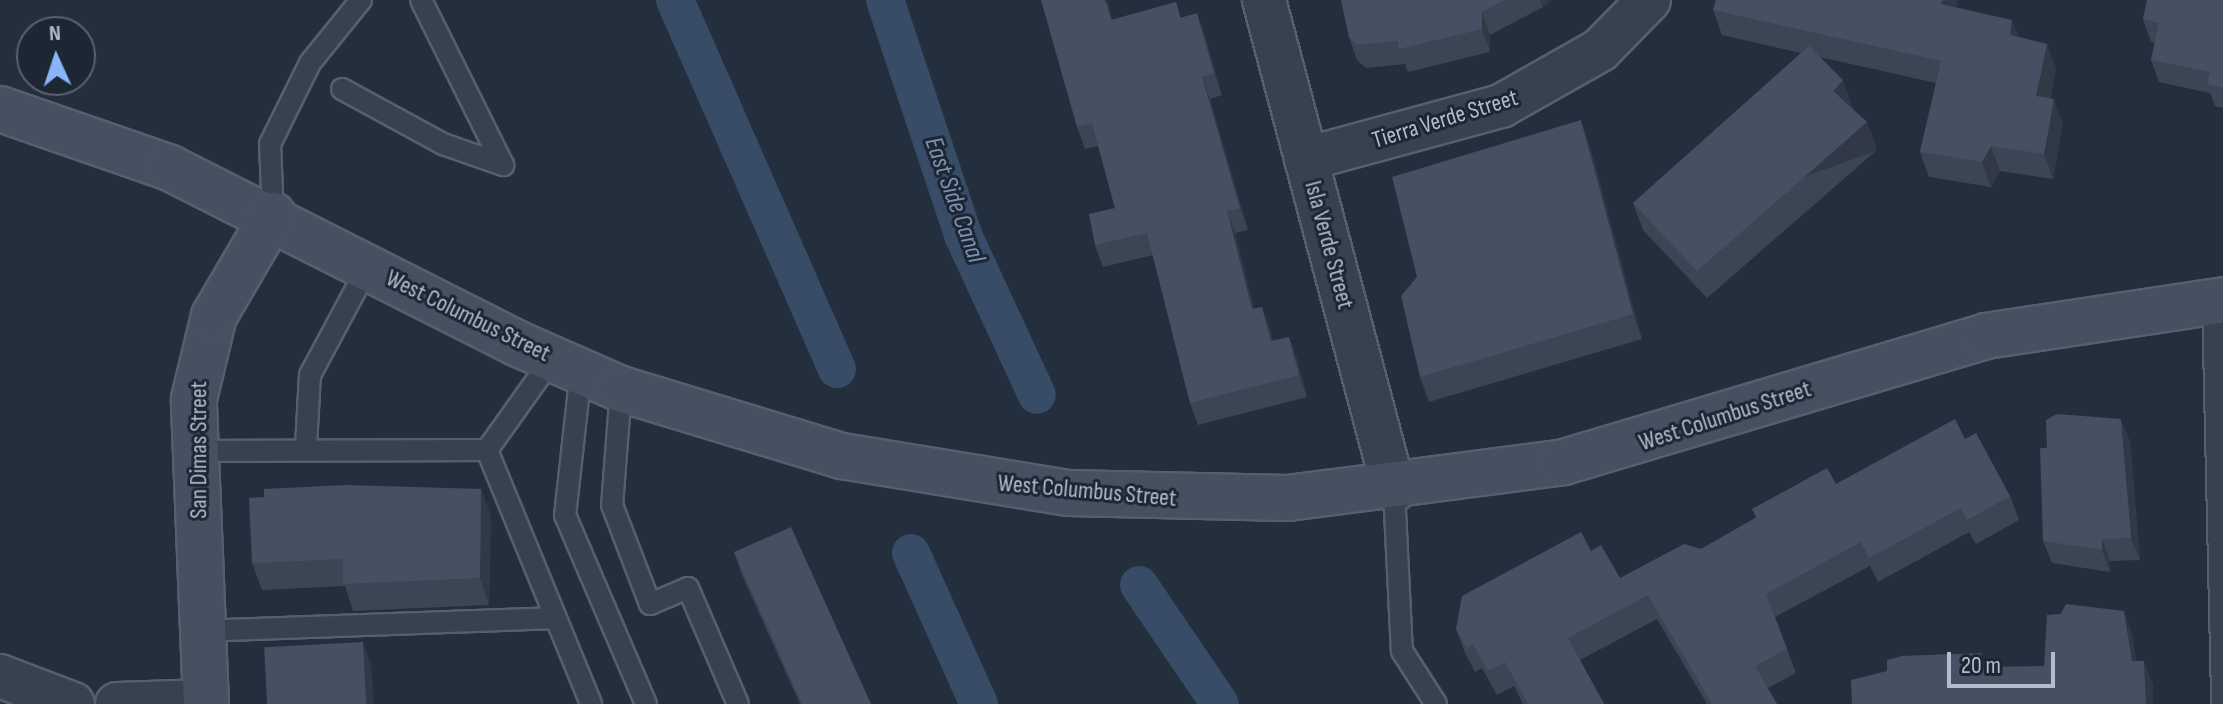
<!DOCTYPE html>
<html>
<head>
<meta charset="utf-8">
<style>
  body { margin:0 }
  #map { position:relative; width:2223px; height:704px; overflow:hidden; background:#242f3e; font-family:"Sofia Sans Condensed",sans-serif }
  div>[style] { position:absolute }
  .canal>* { height:38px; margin:-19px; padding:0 19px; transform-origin:19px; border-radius:19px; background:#394c67 }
  .roads { filter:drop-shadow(2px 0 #565f6c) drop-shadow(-2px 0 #565f6c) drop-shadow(0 2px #565f6c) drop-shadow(0 -2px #565f6c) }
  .lane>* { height:20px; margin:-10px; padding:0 10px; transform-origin:10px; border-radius:10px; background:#38414e }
  .street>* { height:42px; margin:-21px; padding:0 21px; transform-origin:21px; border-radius:21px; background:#38414e }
  .secondary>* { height:44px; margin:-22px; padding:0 22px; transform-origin:22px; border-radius:22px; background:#465061 }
  .wall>* { inset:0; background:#3b4654 }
  .shaded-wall>* { inset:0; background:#303945; transform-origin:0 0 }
  .building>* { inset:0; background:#455162; transform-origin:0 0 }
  span { translate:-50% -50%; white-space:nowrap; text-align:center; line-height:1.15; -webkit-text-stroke:6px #1d2633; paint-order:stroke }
  .street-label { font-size:24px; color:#b4bcc9 }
  .water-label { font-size:26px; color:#7c92b1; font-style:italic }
  .north { position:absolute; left:16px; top:16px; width:80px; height:80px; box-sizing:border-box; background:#1d2633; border:2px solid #59626f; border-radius:50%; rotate:357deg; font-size:22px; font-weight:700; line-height:32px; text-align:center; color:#b4bcc9 }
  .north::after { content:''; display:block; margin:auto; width:28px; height:36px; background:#8ab4f8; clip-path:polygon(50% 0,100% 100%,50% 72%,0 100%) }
  .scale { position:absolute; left:1947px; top:652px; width:108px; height:36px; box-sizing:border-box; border:4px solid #b4bcc9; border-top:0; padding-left:10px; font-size:24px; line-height:28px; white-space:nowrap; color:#b4bcc9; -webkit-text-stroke:6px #1d2633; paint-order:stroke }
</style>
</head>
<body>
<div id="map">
  <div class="canal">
    <i style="left:675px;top:0;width:403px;rotate:66.3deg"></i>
    <i style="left:885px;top:0;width:248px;rotate:71.6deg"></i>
    <i style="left:963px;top:235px;width:176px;rotate:65.2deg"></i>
    <i style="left:911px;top:553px;width:166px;rotate:65.8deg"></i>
    <i style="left:1139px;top:585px;width:144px;rotate:55.8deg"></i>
  </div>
  <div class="roads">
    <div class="lane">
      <i style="left:342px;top:89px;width:115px;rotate:28.6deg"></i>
      <i style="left:443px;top:144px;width:64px;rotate:19.3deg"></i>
      <i style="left:503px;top:165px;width:184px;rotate:-116.4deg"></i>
      <i style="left:273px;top:215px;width:71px;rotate:-92.4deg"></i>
      <i style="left:270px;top:144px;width:90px;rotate:-63.7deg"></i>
      <i style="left:310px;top:63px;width:81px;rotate:-51deg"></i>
      <i style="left:2213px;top:300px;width:404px;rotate:88.7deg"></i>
      <i style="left:581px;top:371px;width:145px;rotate:96.3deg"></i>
      <i style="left:565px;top:515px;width:206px;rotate:66.8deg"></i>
      <i style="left:621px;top:389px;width:116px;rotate:94.4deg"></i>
      <i style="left:612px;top:505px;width:106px;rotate:69deg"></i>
      <i style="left:650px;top:604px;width:41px;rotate:-22.8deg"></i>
      <i style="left:688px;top:588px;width:126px;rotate:66.7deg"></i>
      <i style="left:306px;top:446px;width:71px;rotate:-86.8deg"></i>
      <i style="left:310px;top:375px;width:123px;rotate:-61.8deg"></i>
      <i style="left:487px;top:450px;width:112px;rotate:-54.5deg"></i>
      <i style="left:195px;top:451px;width:292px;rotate:-0.2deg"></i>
      <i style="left:487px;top:450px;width:274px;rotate:67.7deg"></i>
      <i style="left:1394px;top:490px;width:161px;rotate:87.2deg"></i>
      <i style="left:1402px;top:651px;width:63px;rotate:57.3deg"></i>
      <i style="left:202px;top:631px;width:353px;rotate:-2.1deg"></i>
    </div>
    <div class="street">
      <i style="left:1264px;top:0;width:507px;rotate:75.14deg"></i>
      <i style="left:1306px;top:159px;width:202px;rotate:-15.2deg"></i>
      <i style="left:1501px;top:106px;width:114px;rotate:-29.5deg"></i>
      <i style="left:1600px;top:50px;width:70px;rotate:-45.6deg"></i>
      <i style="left:0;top:676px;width:78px;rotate:21deg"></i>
      <i style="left:117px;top:704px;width:89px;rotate:-1.9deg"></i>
    </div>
    <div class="secondary">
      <i style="left:0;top:109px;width:180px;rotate:19.1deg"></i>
      <i style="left:170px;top:168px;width:388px;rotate:26.8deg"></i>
      <i style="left:516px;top:343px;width:115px;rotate:23.7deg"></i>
      <i style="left:621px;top:389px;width:231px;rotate:16.9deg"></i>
      <i style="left:842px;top:456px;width:229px;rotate:9.3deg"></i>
      <i style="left:1068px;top:493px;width:220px;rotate:1.3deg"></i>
      <i style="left:1288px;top:498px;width:278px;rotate:-7.4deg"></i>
      <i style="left:1564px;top:462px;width:440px;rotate:-16.6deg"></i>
      <i style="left:1986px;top:336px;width:240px;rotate:-8.6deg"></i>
      <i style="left:206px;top:704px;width:305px;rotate:-92.3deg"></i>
      <i style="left:194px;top:399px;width:85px;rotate:-76.5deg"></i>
      <i style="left:214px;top:316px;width:117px;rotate:-59.7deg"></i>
    </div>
  </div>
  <div class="wall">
    <i style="clip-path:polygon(1107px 0,1112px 20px,1176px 2px,1181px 18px,1205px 35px,1222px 95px,1210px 99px,1248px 230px,1235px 233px,1254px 309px,1270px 329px,1273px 341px,1289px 337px,1297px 359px,1307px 397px,1198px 425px,1190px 403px,1153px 255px,1103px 267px,1095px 245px,1115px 208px,1098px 146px,1085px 149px,1077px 127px)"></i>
    <i style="clip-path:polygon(1341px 0,1552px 0,1543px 7px,1490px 35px,1490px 52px,1408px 72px,1405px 64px,1366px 68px,1357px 60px,1349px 37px)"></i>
    <i style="clip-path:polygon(1716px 0,1958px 0,1956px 8px,2019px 37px,2047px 44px,2056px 69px,2050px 99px,2063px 124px,2053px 179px,2000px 171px,1991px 187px,1929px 177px,1920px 152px,1936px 83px,1820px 57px,1853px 108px,1852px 109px,1867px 122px,1877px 150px,1707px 298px,1643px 230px,1633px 203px,1801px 53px,1722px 35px,1713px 10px)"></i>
    <i style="clip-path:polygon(2223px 0,2223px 108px,2215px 106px,2210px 93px,2159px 82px,2151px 60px,2155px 43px,2151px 42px,2143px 19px)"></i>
    <i style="clip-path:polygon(1590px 146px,1642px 339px,1429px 402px,1420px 377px)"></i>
    <i style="clip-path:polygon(1965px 439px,2010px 496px,2019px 520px,1976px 544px,1969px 532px,1878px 582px,1870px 566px,1775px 617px,1796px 673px,1768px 688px,1777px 704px,1707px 704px,1657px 619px,1580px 660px,1604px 704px,1523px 704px,1514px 686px,1497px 695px,1482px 668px,1475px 672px,1465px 653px,1456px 629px,1591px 551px,1620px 578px,1701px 549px,1756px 518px,1752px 509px,1836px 484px)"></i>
    <i style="clip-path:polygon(2130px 441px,2140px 560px,2110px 561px,2110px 572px,2052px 563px,2043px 541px)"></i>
    <i style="clip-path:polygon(481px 489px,491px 516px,489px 605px,353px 611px,345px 586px,262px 590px,252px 563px,264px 497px)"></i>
    <i style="clip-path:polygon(734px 552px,871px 704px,800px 704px,742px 575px)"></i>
  </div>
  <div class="shaded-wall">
    <i style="clip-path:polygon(1540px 0,1552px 0,1543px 7px)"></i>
    <i style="clip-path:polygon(1942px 0,1958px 0,1950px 29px,1941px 4px)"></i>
    <i style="clip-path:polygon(1482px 12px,1490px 35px,1490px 52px,1482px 29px)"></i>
    <i style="clip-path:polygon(1197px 13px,1205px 35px,1222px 95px,1214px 73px)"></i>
    <i style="clip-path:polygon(2012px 20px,2022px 45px,2010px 35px)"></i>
    <i style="clip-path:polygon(2047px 44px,2056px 69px,2045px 121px,2036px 96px)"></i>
    <i style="clip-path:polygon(1202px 77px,1210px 99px,1248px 230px,1240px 208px)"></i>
    <i style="clip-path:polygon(1843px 80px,1853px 108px,1843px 118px,1833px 91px)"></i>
    <i style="clip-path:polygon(2054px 99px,2063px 124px,2053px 179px,2044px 154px)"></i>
    <i style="clip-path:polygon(1581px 120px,1590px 146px,1642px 339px,1633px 314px)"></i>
    <i style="left:1867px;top:122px;width:30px;height:226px;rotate:70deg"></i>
    <i style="clip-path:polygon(1991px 146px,2000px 171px,1991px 187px,1982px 162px)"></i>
    <i style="clip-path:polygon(1227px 211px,1235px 233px,1259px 331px,1252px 309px)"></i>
    <i style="clip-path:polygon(1262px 307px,1270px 329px,1279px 363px,1271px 341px)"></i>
    <i style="clip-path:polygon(1289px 337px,1297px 359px,1307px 397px,1299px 375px)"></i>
    <i style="clip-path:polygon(2121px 419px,2130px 441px,2140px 560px,2131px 538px)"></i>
    <i style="clip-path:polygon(481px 489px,491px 516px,489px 605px,480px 578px)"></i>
    <i style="clip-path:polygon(2102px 539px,2110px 561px,2110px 572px,2102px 550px)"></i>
    <i style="clip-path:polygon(2124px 611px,2132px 634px,2140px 684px,2132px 661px)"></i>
    <i style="clip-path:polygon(363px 642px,371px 664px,374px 704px,366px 704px)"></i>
    <i style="clip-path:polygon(1981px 653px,1989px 675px,1982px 667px)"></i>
    <i style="clip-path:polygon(2144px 661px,2153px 684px,2153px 704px,2146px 704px)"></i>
  </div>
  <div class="building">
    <i style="clip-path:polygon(1041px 0,1105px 0,1111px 20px,1176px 2px,1180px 18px,1197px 13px,1214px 73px,1202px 77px,1240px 208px,1227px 211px,1252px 309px,1262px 307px,1271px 341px,1289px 337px,1299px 375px,1190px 403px,1147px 233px,1095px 245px,1089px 214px,1115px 208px,1092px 123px,1077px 127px)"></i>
    <i style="clip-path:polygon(1341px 0,1505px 0,1482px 12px,1482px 29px,1399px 49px,1398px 41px,1357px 45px,1349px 37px)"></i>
    <i style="clip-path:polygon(1716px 0,1942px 0,1941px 4px,2012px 20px,2010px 35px,2047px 44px,2036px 96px,2054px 99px,2044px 154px,1991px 146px,1982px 162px,1920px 152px,1941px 61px,1713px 10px)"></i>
    <i style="clip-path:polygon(2147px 0,2223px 0,2223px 88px,2207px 84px,2210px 72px,2151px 60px,2159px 23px,2143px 19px)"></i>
    <i style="clip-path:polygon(1809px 46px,1843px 80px,1833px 91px,1867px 122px,1697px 271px,1633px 203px)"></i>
    <i style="clip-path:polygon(1581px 120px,1633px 314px,1420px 377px,1401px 296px,1417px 277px,1392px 177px)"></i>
    <i style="clip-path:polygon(2057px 414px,2121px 419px,2131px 538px,2102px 539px,2102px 550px,2043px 541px,2040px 448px,2047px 448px,2046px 420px)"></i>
    <i style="clip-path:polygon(1955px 419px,1965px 439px,1976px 433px,2010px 496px,1967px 520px,1961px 508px,1869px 558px,1861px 542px,1766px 594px,1787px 649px,1755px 666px,1777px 704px,1712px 704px,1648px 595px,1568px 638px,1604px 704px,1528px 704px,1505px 662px,1488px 671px,1473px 644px,1466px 648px,1456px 629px,1462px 596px,1581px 532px,1591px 551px,1601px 545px,1620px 578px,1684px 544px,1701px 549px,1757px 517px,1752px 509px,1827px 468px,1836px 484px)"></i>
    <i style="clip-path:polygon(346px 485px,481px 489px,480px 578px,343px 584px,343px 559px,252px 563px,249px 498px,264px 497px,264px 489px)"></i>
    <i style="clip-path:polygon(791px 527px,871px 704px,802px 704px,734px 552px)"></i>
    <i style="clip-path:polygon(2066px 604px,2124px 611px,2132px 661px,2144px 661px,2146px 704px,1852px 704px,1851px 680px,1887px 671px,1887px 660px,1902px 656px,1981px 653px,1982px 667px,2044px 666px,2047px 615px,2061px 614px)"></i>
    <i style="left:363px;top:642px;width:62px;height:99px;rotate:87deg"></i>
  </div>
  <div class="street-label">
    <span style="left:1445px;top:119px;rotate:-17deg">Tierra Verde Street</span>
    <span style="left:1329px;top:245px;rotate:75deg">Isla Verde Street</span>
    <span style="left:468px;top:316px;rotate:26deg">West Columbus Street</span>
    <span style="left:1725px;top:416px;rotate:-18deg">West Columbus Street</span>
    <span style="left:199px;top:450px;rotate:-90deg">San Dimas Street</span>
    <span style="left:1087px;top:491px;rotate:5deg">West Columbus Street</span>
  </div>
  <div class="water-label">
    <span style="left:954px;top:200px;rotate:70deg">East Side Canal</span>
  </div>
  <div class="north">N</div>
  <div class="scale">20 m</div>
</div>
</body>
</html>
